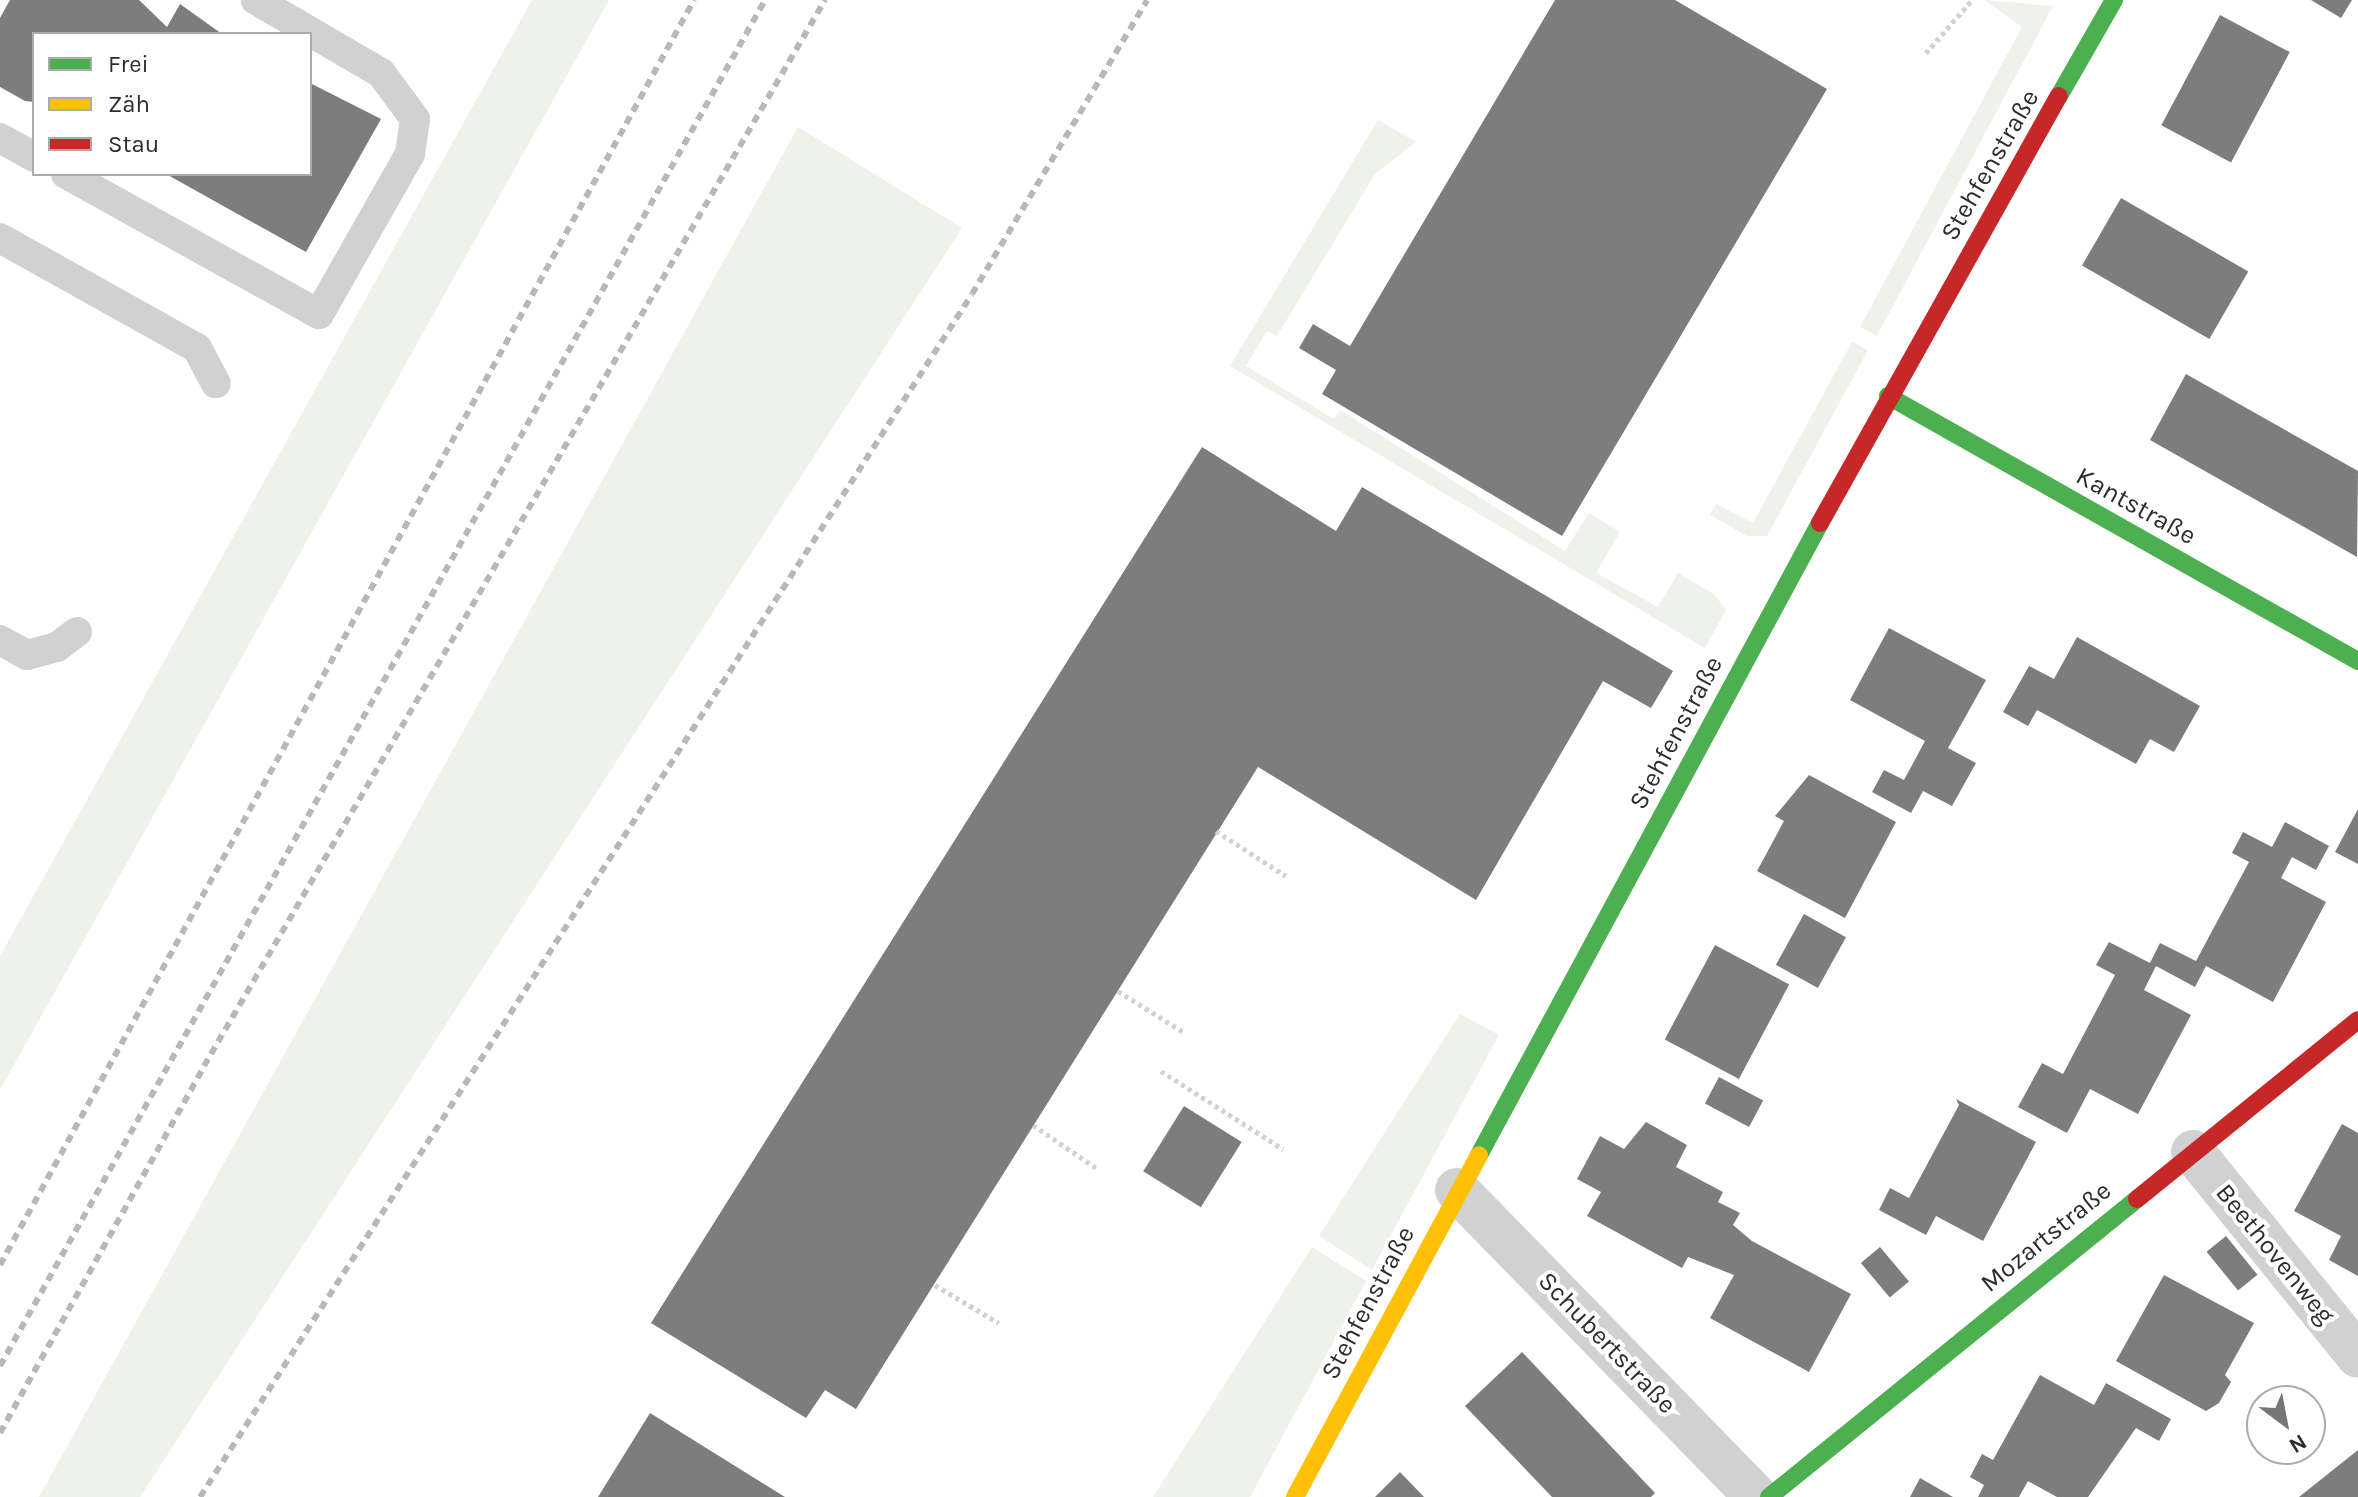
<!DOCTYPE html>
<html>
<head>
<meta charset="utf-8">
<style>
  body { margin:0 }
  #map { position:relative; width:2358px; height:1497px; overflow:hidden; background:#fff; font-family:Karla,sans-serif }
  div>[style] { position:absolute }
  .green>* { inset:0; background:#eef2eb }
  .building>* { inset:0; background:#7d7d7d; transform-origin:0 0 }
  .path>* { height:5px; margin-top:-2.5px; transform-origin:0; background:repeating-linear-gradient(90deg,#d1d1d1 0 4px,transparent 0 8px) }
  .lane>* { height:30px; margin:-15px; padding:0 15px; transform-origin:15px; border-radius:15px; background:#d1d1d1 }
  .street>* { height:44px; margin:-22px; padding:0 22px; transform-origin:22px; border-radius:22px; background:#d1d1d1 }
  .fast>* { height:18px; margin:-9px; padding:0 9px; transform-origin:9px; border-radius:9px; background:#4caf50 }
  .slow>* { height:18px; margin:-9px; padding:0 9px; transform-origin:9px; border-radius:9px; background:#ffc107 }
  .jam>* { height:18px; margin:-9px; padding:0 9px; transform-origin:9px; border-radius:9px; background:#c62828 }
  .rail>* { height:6px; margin-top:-3px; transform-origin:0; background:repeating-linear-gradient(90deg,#b8b8b8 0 8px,transparent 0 14px) }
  span { translate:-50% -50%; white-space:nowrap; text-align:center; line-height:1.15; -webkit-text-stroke:8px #fff; paint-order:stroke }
  .street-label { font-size:26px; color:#2c2c2c }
  .legend { position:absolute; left:32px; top:32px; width:280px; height:144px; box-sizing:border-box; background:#fff; border:2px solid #ababab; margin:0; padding:10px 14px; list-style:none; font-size:24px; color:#2c2c2c }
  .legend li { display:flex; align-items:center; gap:16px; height:40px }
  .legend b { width:40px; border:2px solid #ababab }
  .north { position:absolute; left:2246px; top:1385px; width:80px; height:80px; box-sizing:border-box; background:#fff; border:2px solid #ababab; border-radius:50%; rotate:148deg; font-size:22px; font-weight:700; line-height:32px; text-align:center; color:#2c2c2c }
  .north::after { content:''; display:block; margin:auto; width:28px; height:36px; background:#767676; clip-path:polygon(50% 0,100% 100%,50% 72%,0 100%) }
</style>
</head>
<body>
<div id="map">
  <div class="green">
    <i style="clip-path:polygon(532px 0,609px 0,0 1090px,0 956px)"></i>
    <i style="clip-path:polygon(1985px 0,2053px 6px,1877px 336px,1860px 327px,2022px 27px)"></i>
    <i style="clip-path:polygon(1378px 120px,1416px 142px,1375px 174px,1277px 336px,1267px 331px,1246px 366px,1334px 419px,1340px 410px,1565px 551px,1589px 513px,1620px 532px,1596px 573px,1658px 607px,1678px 573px,1714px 594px,1726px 610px,1705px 648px,1230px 366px)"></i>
    <i style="clip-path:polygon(798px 127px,962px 228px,140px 1497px,39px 1497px)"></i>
    <i style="clip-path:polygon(1852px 342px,1868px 350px,1767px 536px,1747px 536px,1710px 515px,1716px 504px,1753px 523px)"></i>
    <i style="clip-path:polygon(1460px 1014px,1499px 1035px,1372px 1270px,1319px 1236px)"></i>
    <i style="clip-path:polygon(1312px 1247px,1366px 1281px,1250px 1497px,1153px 1497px)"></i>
  </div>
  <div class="building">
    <i style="clip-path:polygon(10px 0,139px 0,167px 27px,180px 4px,222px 34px,34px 34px,34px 102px,25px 101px,0 87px,0 18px)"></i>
    <i style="clip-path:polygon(1555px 0,1675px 0,1827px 89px,1562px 536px,1322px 394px,1336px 370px,1299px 348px,1313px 324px,1350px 346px)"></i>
    <i style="clip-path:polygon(2311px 0,2352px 0,2341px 18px)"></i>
    <i style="left:2220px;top:15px;width:79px;height:125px;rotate:28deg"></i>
    <i style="clip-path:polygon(310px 83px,381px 119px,306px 252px,166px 174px,310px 174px)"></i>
    <i style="left:2121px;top:198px;width:147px;height:78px;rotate:30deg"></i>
    <i style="clip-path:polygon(2186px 374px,2358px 471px,2357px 557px,2150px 440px)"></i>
    <i style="clip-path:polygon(1202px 447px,1336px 531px,1362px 487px,1673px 671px,1651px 708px,1603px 681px,1476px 900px,1258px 767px,856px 1409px,825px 1390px,806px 1418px,651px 1323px)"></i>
    <i style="clip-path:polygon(1889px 628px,1986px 680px,1948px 748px,1976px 763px,1952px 806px,1923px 791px,1911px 813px,1872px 792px,1884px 770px,1904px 780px,1925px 741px,1850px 700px)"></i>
    <i style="clip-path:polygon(2077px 637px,2200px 706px,2174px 752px,2150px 739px,2136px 764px,2037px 710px,2028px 726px,2003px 712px,2029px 666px,2054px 679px)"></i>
    <i style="clip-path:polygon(1809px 775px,1896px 822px,1845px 918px,1757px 871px,1784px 821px,1775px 816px)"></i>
    <i style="clip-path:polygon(2358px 809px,2358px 864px,2335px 852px)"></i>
    <i style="clip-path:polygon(2285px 822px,2329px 846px,2316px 870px,2292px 857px,2281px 878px,2326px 902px,2273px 1002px,2206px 966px,2195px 987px,2156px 966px,2144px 990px,2191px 1015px,2138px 1114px,2090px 1089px,2067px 1133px,2018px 1107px,2042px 1063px,2063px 1074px,2115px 975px,2096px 965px,2109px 942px,2150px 963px,2160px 943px,2196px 961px,2249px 862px,2232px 853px,2243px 832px,2272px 847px)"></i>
    <i style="left:1804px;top:914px;width:48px;height:58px;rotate:29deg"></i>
    <i style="left:1715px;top:945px;width:84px;height:107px;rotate:28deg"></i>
    <i style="left:1719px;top:1077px;width:50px;height:30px;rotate:28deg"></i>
    <i style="clip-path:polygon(1956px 1099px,2036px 1142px,1983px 1241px,1936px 1216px,1926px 1235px,1879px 1210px,1890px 1188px,1909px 1198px,1959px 1105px)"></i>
    <i style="left:1184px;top:1106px;width:68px;height:77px;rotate:32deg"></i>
    <i style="clip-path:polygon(1646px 1122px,1687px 1145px,1676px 1167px,1723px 1192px,1718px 1202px,1740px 1213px,1733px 1225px,1752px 1241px,1851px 1294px,1809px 1372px,1710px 1318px,1734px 1275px,1688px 1257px,1682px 1268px,1587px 1216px,1601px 1192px,1577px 1179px,1600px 1136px,1624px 1149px)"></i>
    <i style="clip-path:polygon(2342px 1124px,2358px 1133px,2358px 1276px,2329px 1260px,2341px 1236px,2294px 1211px)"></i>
    <i style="left:2226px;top:1236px;width:50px;height:25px;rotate:51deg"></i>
    <i style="left:1880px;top:1247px;width:45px;height:25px;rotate:50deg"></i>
    <i style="clip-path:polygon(2164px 1275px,2254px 1323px,2225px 1375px,2231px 1382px,2219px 1403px,2206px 1411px,2116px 1361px)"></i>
    <i style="clip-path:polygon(1522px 1352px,1655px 1493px,1651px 1497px,1552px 1497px,1465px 1406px)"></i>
    <i style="clip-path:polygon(2040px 1375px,2094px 1405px,2106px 1383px,2171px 1419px,2159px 1441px,2136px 1428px,2088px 1497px,2057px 1497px,2028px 1481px,2019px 1497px,1978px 1497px,1984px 1485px,1970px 1477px,1982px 1454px,1993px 1460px)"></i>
    <i style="clip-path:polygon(650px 1413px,785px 1497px,598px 1497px)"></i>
    <i style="clip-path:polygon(2358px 1450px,2358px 1497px,2299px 1497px)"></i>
    <i style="clip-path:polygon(1400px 1472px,1424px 1497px,1375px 1497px)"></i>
    <i style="clip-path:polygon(1920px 1478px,1953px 1497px,1910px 1497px)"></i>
  </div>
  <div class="path">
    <i style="left:1926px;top:53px;width:70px;rotate:-49deg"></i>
    <i style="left:1216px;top:831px;width:83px;rotate:32.7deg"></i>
    <i style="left:1118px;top:991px;width:79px;rotate:32.1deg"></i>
    <i style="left:1161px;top:1071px;width:145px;rotate:32.6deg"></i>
    <i style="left:1033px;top:1125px;width:78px;rotate:34.1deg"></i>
    <i style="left:935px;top:1285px;width:74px;rotate:30.7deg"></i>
  </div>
  <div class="lane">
    <i style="left:0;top:138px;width:39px;rotate:29deg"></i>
    <i style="left:66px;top:174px;width:289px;rotate:29deg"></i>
    <i style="left:319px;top:314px;width:184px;rotate:-60.4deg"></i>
    <i style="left:410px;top:154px;width:35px;rotate:-82deg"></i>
    <i style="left:415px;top:119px;width:57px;rotate:-126.5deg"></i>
    <i style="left:381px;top:73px;width:145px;rotate:-149.7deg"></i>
    <i style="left:0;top:238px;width:226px;rotate:29.2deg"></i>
    <i style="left:197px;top:348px;width:40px;rotate:62deg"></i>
    <i style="left:0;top:640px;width:31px;rotate:29deg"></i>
    <i style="left:27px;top:655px;width:31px;rotate:-15deg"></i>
    <i style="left:57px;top:647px;width:25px;rotate:-37deg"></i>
  </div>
  <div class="street">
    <i style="left:2193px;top:1152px;width:262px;rotate:51deg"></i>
    <i style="left:1457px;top:1190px;width:429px;rotate:45.7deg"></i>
  </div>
  <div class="fast">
    <i style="left:2059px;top:96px;width:111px;rotate:-60.2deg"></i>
    <i style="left:1888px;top:396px;width:540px;rotate:29.42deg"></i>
    <i style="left:1479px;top:1155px;width:718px;rotate:-61.65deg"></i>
    <i style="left:1769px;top:1497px;width:474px;rotate:-39deg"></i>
  </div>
  <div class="slow">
    <i style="left:1295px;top:1497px;width:388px;rotate:-61.7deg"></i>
  </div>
  <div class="jam">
    <i style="left:1820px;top:523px;width:489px;rotate:-60.8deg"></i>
    <i style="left:2137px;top:1199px;width:284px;rotate:-39deg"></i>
  </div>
  <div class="rail">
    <i style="left:0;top:1265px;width:1443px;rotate:-61.25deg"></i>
    <i style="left:0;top:1366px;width:1566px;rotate:-60.75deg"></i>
    <i style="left:0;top:1433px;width:420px;rotate:-60.9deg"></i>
    <i style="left:204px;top:1066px;width:1234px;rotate:-59.78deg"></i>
    <i style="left:200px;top:1497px;width:1429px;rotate:-57.31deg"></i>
    <i style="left:972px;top:294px;width:342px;rotate:-59.2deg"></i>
  </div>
  <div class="street-label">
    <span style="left:1990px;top:165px;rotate:-60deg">Stehfenstraße</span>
    <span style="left:2136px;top:506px;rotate:29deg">Kantstraße</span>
    <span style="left:1676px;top:733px;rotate:-62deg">Stehfenstraße</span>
    <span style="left:2046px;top:1237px;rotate:-39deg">Mozartstraße</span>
    <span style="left:2275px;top:1254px;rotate:51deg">Beethovenweg</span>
    <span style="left:1368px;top:1303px;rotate:-62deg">Stehfenstraße</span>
    <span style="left:1607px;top:1343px;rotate:46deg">Schubertstraße</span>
  </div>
  <ul class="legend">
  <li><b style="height:10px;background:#4caf50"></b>Frei</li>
  <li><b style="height:10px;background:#ffc107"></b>Zäh</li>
  <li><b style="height:10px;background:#c62828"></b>Stau</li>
  </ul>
  <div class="north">N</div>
</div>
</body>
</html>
